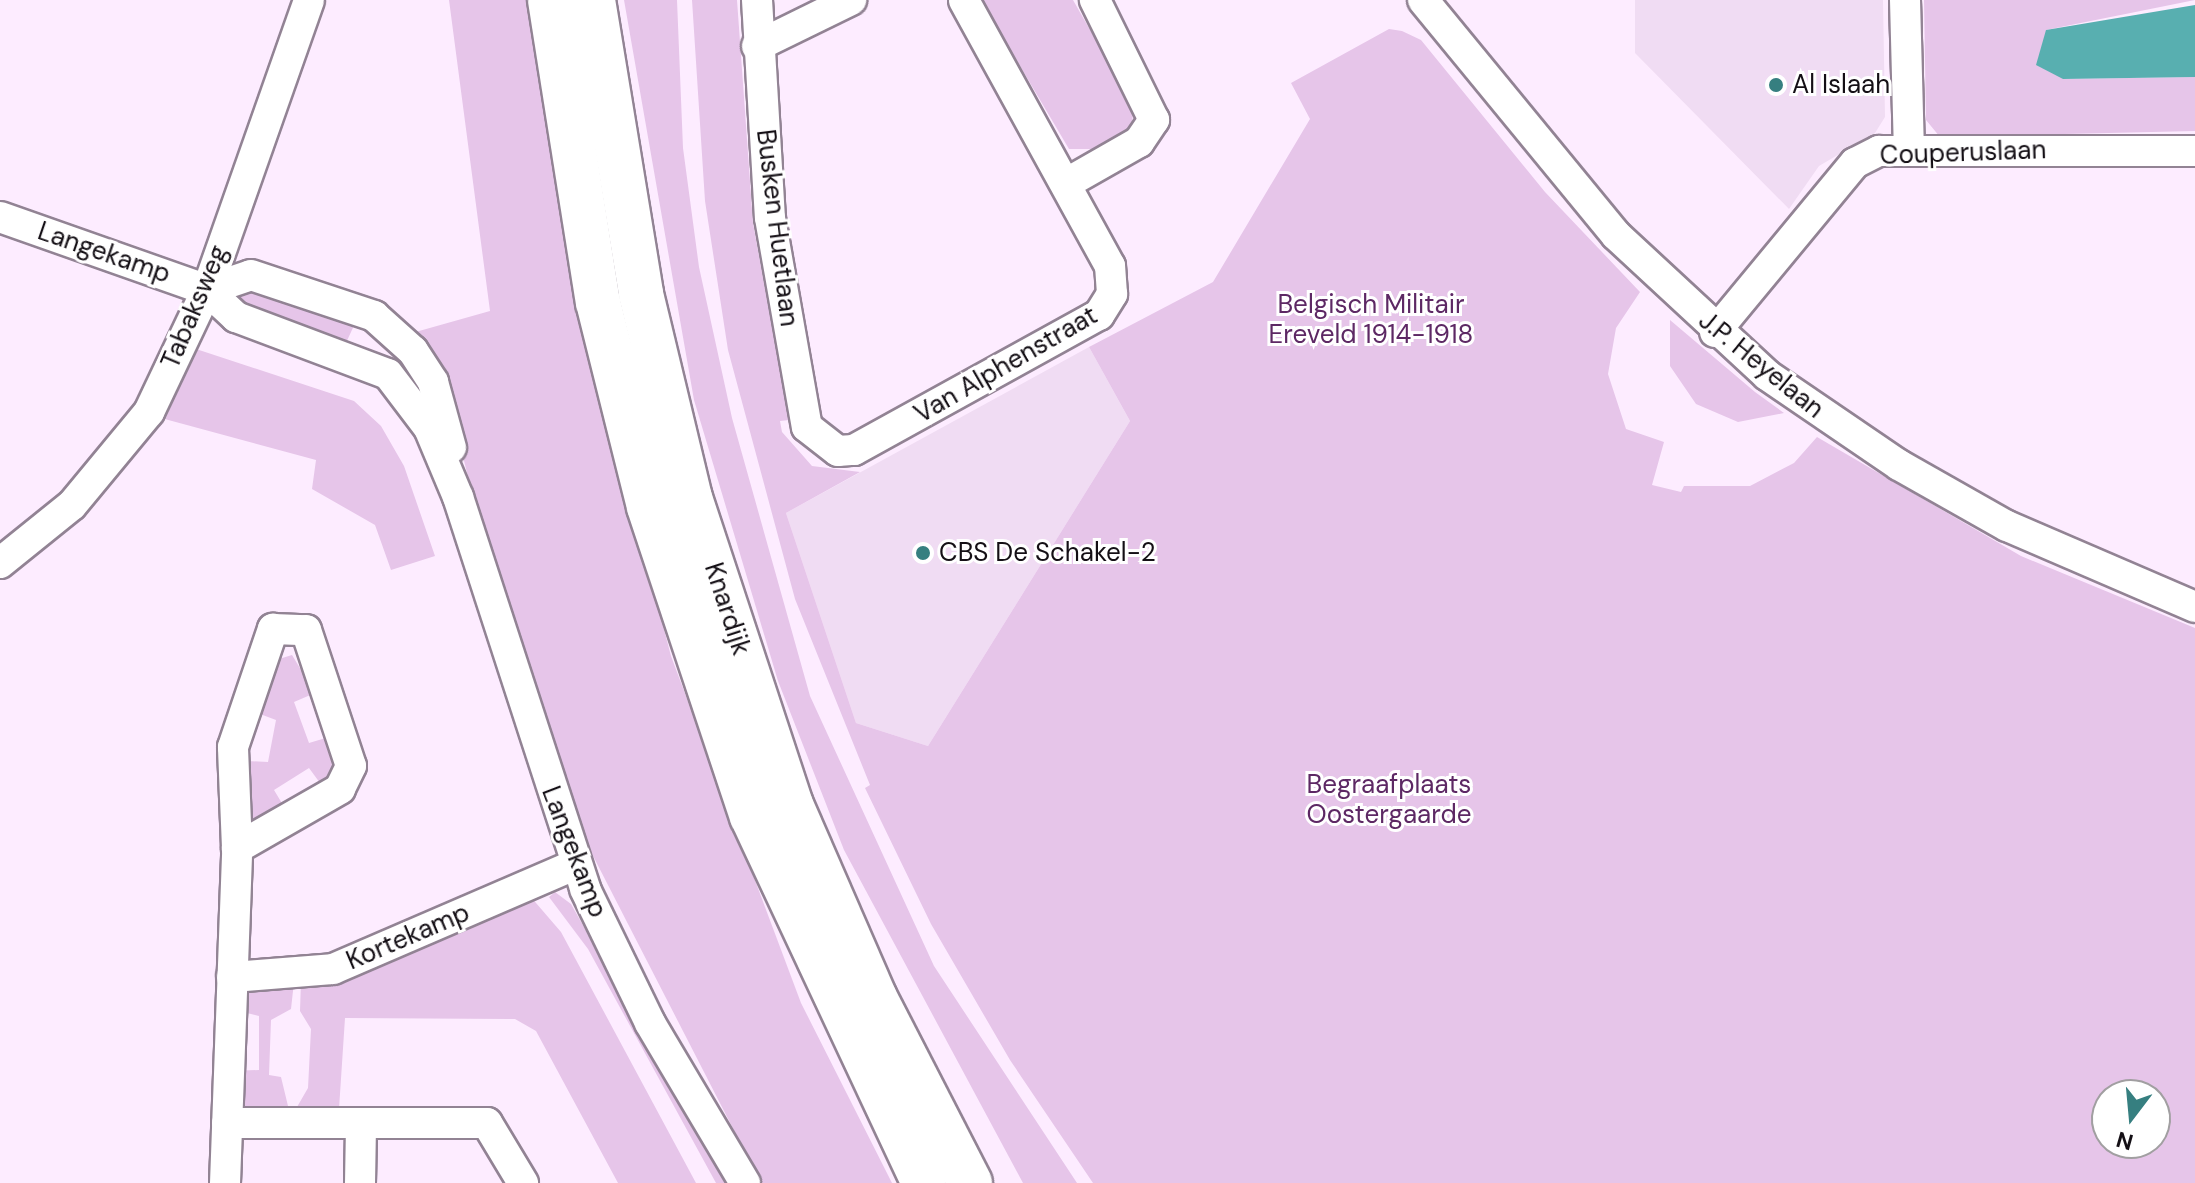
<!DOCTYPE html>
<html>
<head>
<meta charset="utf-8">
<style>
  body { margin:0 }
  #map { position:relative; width:2195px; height:1183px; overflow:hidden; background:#fdecff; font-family:"DM Sans",sans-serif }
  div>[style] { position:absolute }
  .built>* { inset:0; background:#f0dcf3 }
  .green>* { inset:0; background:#e6c5e9 }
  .water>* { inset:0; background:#58afb0 }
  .roads { filter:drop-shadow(2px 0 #928394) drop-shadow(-2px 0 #928394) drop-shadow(0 2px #928394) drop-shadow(0 -2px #928394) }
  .street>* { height:30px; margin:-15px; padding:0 15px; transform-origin:15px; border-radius:15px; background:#fff }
  .primary>* { height:44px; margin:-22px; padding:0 22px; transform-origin:22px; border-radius:22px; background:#fff }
  .dots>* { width:22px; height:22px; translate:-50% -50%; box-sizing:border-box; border:4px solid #fff; border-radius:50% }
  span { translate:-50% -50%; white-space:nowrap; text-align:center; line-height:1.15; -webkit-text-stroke:6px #fff; paint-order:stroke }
  .poi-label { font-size:26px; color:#140f15 }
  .left { translate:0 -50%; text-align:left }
  .street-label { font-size:26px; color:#140f15 }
  .park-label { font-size:26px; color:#5d2864 }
  .north { position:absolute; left:2091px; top:1079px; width:80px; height:80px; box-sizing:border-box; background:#fff; border:2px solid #a19fa1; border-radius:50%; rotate:196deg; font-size:22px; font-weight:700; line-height:32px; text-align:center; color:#140f15 }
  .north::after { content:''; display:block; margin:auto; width:28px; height:36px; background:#367f80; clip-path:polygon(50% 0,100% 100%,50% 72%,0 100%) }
</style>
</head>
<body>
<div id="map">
  <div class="built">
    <i style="clip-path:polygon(1635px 0,1883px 0,1885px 117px,1875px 133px,1819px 166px,1789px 209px,1635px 53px)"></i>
    <i style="clip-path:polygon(1089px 347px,1130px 421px,928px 746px,856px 723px,786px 513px)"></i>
  </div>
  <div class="green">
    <i style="clip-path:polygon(449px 0,529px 0,573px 280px,671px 656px,801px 1003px,892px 1183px,761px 1183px,590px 850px,536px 718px,506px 628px,446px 389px,412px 333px,490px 311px)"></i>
    <i style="clip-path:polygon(624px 0,677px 0,683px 148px,699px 267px,732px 418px,810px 696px,934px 966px,1077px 1183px,1023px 1183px,844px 850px,778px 681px,694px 400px)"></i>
    <i style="clip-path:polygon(evenodd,692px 0,737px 0,753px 223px,789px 420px,780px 421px,782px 432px,812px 466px,860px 472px,786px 513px,856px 723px,928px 746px,1130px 421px,1089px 347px,1213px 282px,1310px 119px,1291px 83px,1389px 29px,1402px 31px,1421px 40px,1545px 192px,1640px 292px,1616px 328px,1608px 374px,1626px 429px,1664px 442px,1652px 485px,1681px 492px,1684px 486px,1750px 486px,1794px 463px,1817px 437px,2021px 556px,2195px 628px,2195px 1183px,1093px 1183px,1010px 1060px,931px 924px,865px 788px,870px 785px,795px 599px,728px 350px,705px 201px,692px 0,2155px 1095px,2155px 1143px,2107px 1143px,2107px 1095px,2155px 1095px)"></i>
    <i style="clip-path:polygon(981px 0,1073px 0,1134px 107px,1131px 130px,1097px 149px,1069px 149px)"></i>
    <i style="clip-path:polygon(1924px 0,2195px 0,2046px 30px,2063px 79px,2195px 77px,2195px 131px,1940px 137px,1926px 120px)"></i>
    <i style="clip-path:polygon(222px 277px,357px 319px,345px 345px,237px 309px)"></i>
    <i style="clip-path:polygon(1670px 320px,1755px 392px,1784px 413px,1738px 422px,1696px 404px,1670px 366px)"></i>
    <i style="clip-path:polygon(193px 348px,354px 401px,381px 426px,404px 466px,435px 556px,391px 570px,375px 525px,312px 489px,316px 460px,161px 418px)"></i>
    <i style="clip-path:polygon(292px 655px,315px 693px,294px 702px,309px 743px,329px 737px,334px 773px,320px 783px,309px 768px,274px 790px,286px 810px,259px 823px,247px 818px,247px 761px,268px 762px,276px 720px,260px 714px,279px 659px)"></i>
    <i style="clip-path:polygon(555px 892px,571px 904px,728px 1183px,716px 1183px,588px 949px,549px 897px)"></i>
    <i style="clip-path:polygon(530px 896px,561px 932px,696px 1183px,618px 1183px,536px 1031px,515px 1019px,345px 1018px,339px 1109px,297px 1107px,308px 1088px,311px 1029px,300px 1011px,301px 980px)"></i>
    <i style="clip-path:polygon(253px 980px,294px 982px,291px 1009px,271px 1020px,269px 1075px,281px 1077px,288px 1106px,253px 1111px,239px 1107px,229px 1071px,259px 1070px,259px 1016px,235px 1010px)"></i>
  </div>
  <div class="water">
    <i style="clip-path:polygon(2195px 5px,2195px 77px,2063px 79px,2036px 65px,2046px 30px)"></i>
  </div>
  <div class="roads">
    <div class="street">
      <i style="left:757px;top:0;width:218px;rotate:86.6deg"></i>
      <i style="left:770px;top:218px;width:212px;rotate:80deg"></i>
      <i style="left:807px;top:427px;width:39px;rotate:38deg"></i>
      <i style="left:838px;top:451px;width:16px;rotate:-4deg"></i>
      <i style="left:854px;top:450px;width:280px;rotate:-28.9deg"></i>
      <i style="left:1099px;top:315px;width:25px;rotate:-58deg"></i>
      <i style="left:1112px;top:294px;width:28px;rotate:-94deg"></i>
      <i style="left:1110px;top:266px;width:303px;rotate:-118.8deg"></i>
      <i style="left:1423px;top:0;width:304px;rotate:50.6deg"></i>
      <i style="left:1616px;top:235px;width:206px;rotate:42.8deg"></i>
      <i style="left:1767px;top:375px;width:160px;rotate:34.3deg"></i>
      <i style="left:1899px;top:465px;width:124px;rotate:29.5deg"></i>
      <i style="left:2007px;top:526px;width:205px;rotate:23.3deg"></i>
      <i style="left:1905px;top:0;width:150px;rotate:88.5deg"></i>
      <i style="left:757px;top:46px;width:105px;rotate:-26.1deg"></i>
      <i style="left:1067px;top:183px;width:83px;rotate:-29.7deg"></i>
      <i style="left:1139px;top:142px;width:27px;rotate:-56deg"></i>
      <i style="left:1154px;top:120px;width:134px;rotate:-116.2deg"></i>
      <i style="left:0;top:217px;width:219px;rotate:19.4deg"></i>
      <i style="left:207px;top:290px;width:40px;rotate:43deg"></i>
      <i style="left:236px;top:317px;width:162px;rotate:20.6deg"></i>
      <i style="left:388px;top:374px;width:68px;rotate:52.8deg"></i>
      <i style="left:429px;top:428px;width:75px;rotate:67.2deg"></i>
      <i style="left:458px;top:497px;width:412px;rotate:72deg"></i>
      <i style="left:585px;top:889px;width:149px;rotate:64.1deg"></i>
      <i style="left:650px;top:1023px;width:186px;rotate:59.3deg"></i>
      <i style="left:207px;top:290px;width:46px;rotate:-18.8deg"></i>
      <i style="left:251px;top:275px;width:130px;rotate:18.4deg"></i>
      <i style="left:374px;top:316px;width:52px;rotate:41.9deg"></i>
      <i style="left:413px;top:351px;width:37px;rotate:57deg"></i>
      <i style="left:433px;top:382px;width:68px;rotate:74.7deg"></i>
      <i style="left:1715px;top:332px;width:219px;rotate:-50.4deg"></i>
      <i style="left:1855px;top:163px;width:27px;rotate:-27deg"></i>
      <i style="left:1879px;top:151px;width:316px"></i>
      <i style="left:0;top:563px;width:92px;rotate:-38.9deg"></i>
      <i style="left:72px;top:505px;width:121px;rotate:-50.4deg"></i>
      <i style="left:149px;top:412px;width:135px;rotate:-64.6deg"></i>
      <i style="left:207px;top:290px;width:307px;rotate:-70.6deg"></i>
      <i style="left:232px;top:977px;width:101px;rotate:-4.5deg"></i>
      <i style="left:333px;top:969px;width:263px;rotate:-23.3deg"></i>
      <i style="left:227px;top:1123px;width:260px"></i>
      <i style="left:487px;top:1123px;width:70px;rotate:59deg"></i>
      <i style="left:225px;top:1183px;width:335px;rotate:-87.9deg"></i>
      <i style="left:237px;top:848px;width:101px;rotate:-92.3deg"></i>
      <i style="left:233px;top:747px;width:125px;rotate:-71.3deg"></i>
      <i style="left:273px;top:629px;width:33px;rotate:2deg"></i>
      <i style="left:306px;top:630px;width:143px;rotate:71.7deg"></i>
      <i style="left:351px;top:766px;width:25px;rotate:116deg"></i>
      <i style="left:340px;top:789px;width:119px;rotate:150.2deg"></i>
      <i style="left:360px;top:1183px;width:59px;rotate:-89deg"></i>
    </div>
    <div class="primary">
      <i style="left:550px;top:0;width:306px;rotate:81deg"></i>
      <i style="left:598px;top:302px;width:211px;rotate:76deg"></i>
      <i style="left:649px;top:507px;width:326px;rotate:71.6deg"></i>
      <i style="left:752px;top:816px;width:405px;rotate:64.9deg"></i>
      <i style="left:593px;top:0;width:298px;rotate:80.7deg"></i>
      <i style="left:641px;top:294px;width:210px;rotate:76.5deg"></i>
      <i style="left:690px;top:498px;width:323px;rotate:71.8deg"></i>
      <i style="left:791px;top:805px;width:210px;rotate:66.5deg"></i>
      <i style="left:875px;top:998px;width:208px;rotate:62.8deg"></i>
    </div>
  </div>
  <div class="dots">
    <i style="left:1776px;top:85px;background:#367f80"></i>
    <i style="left:923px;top:553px;background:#367f80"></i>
  </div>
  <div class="poi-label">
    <span class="left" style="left:1792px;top:85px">Al Islaah</span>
    <span class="left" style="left:939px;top:553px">CBS De Schakel-2</span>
  </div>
  <div class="street-label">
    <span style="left:1963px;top:153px;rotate:-2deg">Couperuslaan</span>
    <span style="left:777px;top:228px;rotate:83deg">Busken Huetlaan</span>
    <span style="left:104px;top:253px;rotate:19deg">Langekamp</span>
    <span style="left:195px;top:307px;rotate:-67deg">Tabaksweg</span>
    <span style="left:1006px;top:365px;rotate:-30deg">Van Alphenstraat</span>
    <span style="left:1761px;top:365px;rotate:39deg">J.P. Heyelaan</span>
    <span style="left:727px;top:609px;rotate:72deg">Knardijk</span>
    <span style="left:574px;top:852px;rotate:69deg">Langekamp</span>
    <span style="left:408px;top:937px;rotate:-23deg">Kortekamp</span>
  </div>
  <div class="park-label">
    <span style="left:1371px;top:320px">Belgisch Militair<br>Ereveld 1914-1918</span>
    <span style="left:1389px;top:800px">Begraafplaats<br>Oostergaarde</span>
  </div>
  <div class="north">N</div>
</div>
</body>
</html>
